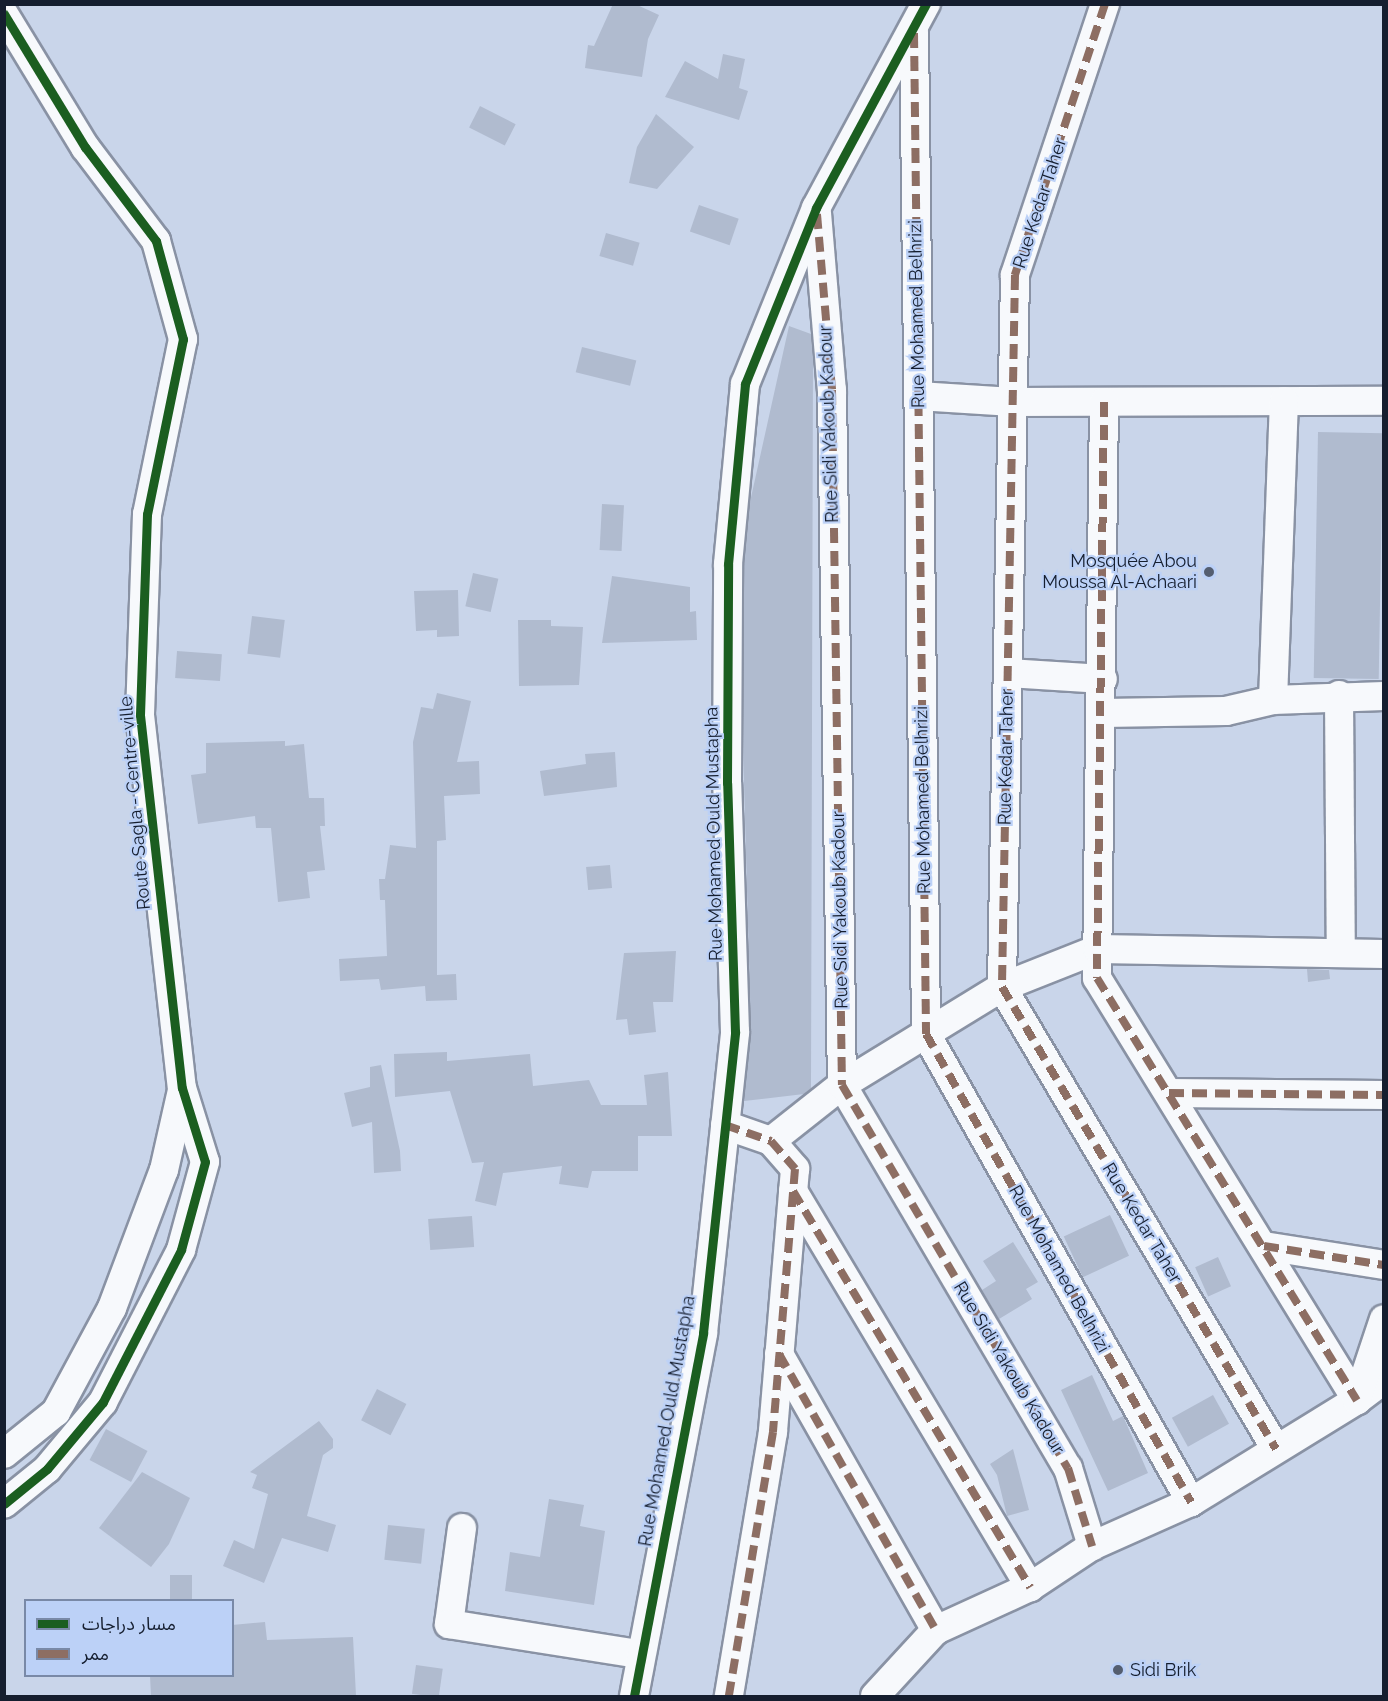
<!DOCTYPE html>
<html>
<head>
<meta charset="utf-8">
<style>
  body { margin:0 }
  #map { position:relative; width:1388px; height:1701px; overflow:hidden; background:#c9d5ea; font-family:Raleway,"Noto Sans Arabic",sans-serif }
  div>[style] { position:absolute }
  .building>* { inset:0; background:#b0bbcf; transform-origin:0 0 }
  .roads { filter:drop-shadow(2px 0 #8992a4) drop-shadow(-2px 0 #8992a4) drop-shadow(0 2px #8992a4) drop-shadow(0 -2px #8992a4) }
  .street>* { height:28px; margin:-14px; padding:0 14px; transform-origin:14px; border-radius:14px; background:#f7f9fc }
  .quiet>* { height:8px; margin-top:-4px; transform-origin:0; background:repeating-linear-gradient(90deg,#8d6e63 0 15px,transparent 0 23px) }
  .cycleway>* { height:9px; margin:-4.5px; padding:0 4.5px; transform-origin:4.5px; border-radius:4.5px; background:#1b5e20 }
  .dots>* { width:16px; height:16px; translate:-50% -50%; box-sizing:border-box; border:3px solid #bcd1f7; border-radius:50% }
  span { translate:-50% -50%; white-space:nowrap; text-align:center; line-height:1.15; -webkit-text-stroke:4.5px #bcd1f7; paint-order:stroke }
  .street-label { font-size:18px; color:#151e2f }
  .poi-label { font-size:18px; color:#151e2f }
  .right { translate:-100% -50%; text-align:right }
  .left { translate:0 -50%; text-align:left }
  .frame { position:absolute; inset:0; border:6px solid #151e2f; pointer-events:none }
  .legend { position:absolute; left:24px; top:1599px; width:210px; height:78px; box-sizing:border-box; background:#bcd1f7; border:2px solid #7989a7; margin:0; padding:8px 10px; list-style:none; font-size:18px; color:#151e2f }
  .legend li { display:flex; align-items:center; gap:12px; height:30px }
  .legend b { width:30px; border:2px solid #7989a7 }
</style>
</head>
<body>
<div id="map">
  <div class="building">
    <i style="clip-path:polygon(613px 4px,635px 4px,659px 15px,648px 39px,642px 77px,585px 68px,588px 45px,594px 46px)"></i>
    <i style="clip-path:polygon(723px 54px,745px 59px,739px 88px,748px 91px,739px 120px,665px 97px,685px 61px,718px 79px)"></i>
    <i style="left:480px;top:106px;width:40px;height:24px;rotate:27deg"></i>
    <i style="clip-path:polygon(656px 114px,694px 147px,657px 189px,629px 183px,637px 147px)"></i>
    <i style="left:699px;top:205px;width:42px;height:28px;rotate:19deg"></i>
    <i style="left:606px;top:233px;width:35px;height:24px;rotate:16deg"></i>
    <i style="clip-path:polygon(789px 326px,811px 334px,813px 359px,811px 1088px,804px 1094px,744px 1101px,751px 1032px,744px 783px,744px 565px,750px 502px)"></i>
    <i style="left:582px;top:347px;width:56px;height:26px;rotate:14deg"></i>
    <i style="left:1318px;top:432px;width:65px;height:246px;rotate:1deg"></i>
    <i style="left:602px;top:504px;width:22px;height:46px;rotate:3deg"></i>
    <i style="left:473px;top:573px;width:26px;height:34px;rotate:13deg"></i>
    <i style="clip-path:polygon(612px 576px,690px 587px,690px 612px,696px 611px,697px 640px,602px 643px)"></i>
    <i style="clip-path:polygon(458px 590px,459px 636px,437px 637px,437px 630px,416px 631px,414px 591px)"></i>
    <i style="left:252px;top:616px;width:33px;height:38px;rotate:7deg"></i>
    <i style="clip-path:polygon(518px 620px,551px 620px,551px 626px,583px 627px,579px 685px,519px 686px)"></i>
    <i style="left:177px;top:651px;width:45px;height:27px;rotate:4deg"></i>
    <i style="clip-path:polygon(437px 693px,471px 701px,457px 762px,479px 761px,480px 794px,444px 796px,446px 840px,437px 841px,437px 975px,456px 974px,457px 1000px,426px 1001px,425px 986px,381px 990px,379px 979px,340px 981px,339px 959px,387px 956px,385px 900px,380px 900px,379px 879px,385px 879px,390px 845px,416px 848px,413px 742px,421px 707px,433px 709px)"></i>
    <i style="clip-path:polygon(285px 741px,285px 746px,304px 744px,309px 798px,324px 798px,325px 826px,320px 826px,325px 870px,307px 872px,310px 898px,278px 902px,271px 828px,256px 828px,255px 816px,198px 824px,191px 775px,206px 773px,206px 743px)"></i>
    <i style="clip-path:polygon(615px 752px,617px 787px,544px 796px,540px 771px,586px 764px,585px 754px)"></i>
    <i style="left:610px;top:865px;width:23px;height:24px;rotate:85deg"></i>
    <i style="clip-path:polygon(676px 951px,673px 1002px,653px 1002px,656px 1032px,629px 1035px,627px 1019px,616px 1020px,624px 953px)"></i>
    <i style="clip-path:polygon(1307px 969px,1329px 970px,1330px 979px,1308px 982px)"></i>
    <i style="clip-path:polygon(447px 1052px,447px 1061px,530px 1054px,533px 1086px,589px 1080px,601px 1105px,647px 1105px,644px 1075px,668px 1072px,672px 1136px,638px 1136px,638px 1171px,592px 1171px,588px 1188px,559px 1184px,562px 1166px,503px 1173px,496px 1206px,475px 1201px,484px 1162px,472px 1163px,450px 1091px,395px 1097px,394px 1054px)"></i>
    <i style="clip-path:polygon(381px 1065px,400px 1151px,401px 1171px,374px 1173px,372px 1122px,352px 1127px,344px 1093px,370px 1087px,370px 1067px)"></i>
    <i style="left:1110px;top:1215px;width:45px;height:51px;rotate:65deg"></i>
    <i style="left:472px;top:1216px;width:31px;height:44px;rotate:86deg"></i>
    <i style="clip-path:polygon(1013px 1242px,1038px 1282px,1026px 1289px,1032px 1299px,999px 1319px,982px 1290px,996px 1281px,983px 1261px)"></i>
    <i style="left:1218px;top:1257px;width:32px;height:25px;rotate:66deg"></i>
    <i style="clip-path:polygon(1092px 1375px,1113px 1421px,1123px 1416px,1148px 1473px,1108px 1491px,1061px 1390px)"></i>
    <i style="left:377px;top:1389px;width:33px;height:35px;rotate:27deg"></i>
    <i style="left:1213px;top:1395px;width:33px;height:47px;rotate:61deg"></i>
    <i style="clip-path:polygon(319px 1421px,333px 1439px,333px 1448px,323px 1455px,307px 1516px,336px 1525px,328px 1552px,282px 1538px,264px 1583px,223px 1566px,234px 1540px,254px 1549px,268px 1494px,252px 1488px,257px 1475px,250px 1472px)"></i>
    <i style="left:106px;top:1429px;width:47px;height:35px;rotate:28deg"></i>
    <i style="clip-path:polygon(1013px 1449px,1029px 1510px,1007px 1516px,997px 1475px,990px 1464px)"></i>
    <i style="clip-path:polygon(142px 1472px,190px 1498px,169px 1544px,151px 1567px,99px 1528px)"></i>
    <i style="clip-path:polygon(549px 1499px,584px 1505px,580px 1526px,605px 1531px,594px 1605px,505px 1591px,510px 1552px,540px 1557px)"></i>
    <i style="left:388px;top:1525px;width:37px;height:35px;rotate:6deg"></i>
    <i style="left:170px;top:1575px;width:22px;height:25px"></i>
    <i style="clip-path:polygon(265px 1622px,267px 1640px,353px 1637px,356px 1696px,151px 1696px,150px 1676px,232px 1676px,232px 1625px)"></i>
    <i style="left:416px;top:1665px;width:27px;height:29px;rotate:8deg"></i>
  </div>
  <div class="roads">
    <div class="street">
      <i style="left:1105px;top:4px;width:286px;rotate:108.4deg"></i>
      <i style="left:1015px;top:275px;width:712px;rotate:91.05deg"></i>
      <i style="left:1002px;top:987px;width:537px;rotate:59.33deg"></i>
      <i style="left:4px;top:14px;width:156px;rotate:58.7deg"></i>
      <i style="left:85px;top:147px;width:118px;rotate:52.9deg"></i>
      <i style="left:156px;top:241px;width:102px;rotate:74.6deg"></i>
      <i style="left:183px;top:339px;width:179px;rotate:101.6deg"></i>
      <i style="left:147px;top:514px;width:201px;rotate:92deg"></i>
      <i style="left:140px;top:715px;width:375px;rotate:83.6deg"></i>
      <i style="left:182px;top:1088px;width:77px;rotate:72.7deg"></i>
      <i style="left:205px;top:1162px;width:91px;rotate:105.3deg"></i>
      <i style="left:181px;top:1250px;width:171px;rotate:117.2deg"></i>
      <i style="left:103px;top:1402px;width:87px;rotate:129.9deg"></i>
      <i style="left:47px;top:1469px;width:55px;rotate:140.9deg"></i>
      <i style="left:914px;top:32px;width:1002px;rotate:89.31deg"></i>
      <i style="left:926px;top:1034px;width:538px;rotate:60.48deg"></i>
      <i style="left:817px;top:213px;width:178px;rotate:85.2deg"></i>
      <i style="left:832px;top:390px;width:695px;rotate:89.18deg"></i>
      <i style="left:842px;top:1085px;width:445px;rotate:59.5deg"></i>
      <i style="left:1068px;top:1468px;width:82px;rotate:72.9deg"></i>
      <i style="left:918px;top:396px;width:95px;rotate:3.6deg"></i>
      <i style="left:1013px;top:402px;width:371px;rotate:-0.2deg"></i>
      <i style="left:1104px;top:402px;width:576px;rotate:90.7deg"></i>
      <i style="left:1097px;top:978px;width:496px;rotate:58.4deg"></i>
      <i style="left:1357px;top:1400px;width:34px;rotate:-37deg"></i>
      <i style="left:1008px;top:673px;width:95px;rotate:3.6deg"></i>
      <i style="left:1339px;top:695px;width:258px;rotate:89.6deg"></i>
      <i style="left:1273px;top:700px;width:299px;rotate:-87.9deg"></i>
      <i style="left:1103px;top:713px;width:123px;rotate:-0.9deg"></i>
      <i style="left:1226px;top:711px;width:48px;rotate:-13.2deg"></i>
      <i style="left:1273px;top:700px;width:111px;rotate:-2.1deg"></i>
      <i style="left:1169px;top:1093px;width:215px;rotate:0.5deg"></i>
      <i style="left:725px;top:1125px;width:49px;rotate:19.2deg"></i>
      <i style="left:771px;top:1141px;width:37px;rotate:49deg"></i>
      <i style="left:795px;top:1169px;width:264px;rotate:94.8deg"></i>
      <i style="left:773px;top:1432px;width:268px;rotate:99.5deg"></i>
      <i style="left:771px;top:1141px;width:90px;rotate:-38.3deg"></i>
      <i style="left:842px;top:1085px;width:188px;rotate:-31.5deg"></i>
      <i style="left:1002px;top:987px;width:103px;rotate:-21.6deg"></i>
      <i style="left:1098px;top:949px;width:286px;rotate:1deg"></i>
      <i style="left:793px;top:1191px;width:462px;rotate:59.1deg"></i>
      <i style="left:1264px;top:1246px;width:121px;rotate:9deg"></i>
      <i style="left:779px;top:1354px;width:318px;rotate:60.4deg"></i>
      <i style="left:4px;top:1454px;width:67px;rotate:-38.9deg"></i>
      <i style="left:56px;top:1412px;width:118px;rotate:-61.7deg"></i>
      <i style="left:112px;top:1308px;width:147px;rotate:-69.4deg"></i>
      <i style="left:164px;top:1170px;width:82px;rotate:-77.3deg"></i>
      <i style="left:462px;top:1528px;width:97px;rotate:97.7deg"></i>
      <i style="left:449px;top:1624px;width:192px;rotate:9deg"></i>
      <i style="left:634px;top:1696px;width:369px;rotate:-79.2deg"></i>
      <i style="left:703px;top:1333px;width:303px;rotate:-83.9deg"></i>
      <i style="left:735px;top:1032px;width:249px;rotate:-91.8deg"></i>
      <i style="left:727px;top:783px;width:219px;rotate:-89.7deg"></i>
      <i style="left:728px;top:564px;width:181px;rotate:-84.6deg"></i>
      <i style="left:745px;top:384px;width:190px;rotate:-68deg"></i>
      <i style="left:816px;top:208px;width:232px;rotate:-61.7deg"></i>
      <i style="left:875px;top:1696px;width:90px;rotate:-47.3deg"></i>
      <i style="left:936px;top:1630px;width:103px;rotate:-24.6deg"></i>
      <i style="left:1030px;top:1587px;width:74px;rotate:-33.5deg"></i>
      <i style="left:1092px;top:1546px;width:108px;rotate:-24deg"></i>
      <i style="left:1191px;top:1502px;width:195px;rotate:-31.6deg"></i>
      <i style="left:1357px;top:1400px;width:85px;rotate:-71.6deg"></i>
    </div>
  </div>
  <div class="quiet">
    <i style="left:1105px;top:4px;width:286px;rotate:108.4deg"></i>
    <i style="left:1015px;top:275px;width:712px;rotate:91.05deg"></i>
    <i style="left:1002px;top:987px;width:537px;rotate:59.33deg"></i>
    <i style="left:914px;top:33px;width:1001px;rotate:89.31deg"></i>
    <i style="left:926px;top:1034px;width:538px;rotate:60.48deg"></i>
    <i style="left:817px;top:214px;width:177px;rotate:85.1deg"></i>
    <i style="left:832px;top:390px;width:695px;rotate:89.18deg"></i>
    <i style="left:842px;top:1085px;width:445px;rotate:59.5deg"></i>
    <i style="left:1068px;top:1468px;width:82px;rotate:72.9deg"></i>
    <i style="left:1104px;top:402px;width:576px;rotate:90.7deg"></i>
    <i style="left:1097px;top:978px;width:496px;rotate:58.4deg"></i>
    <i style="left:1169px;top:1093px;width:215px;rotate:0.5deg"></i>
    <i style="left:725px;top:1125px;width:49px;rotate:19.2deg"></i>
    <i style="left:771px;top:1141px;width:37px;rotate:49deg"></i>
    <i style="left:795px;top:1169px;width:264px;rotate:94.8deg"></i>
    <i style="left:773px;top:1432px;width:268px;rotate:99.5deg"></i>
    <i style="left:793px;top:1191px;width:462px;rotate:59.1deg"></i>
    <i style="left:1264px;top:1246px;width:121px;rotate:9deg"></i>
    <i style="left:779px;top:1354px;width:318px;rotate:60.4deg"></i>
  </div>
  <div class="cycleway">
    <i style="left:4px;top:14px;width:156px;rotate:58.7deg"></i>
    <i style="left:85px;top:147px;width:118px;rotate:52.9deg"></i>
    <i style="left:156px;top:241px;width:102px;rotate:74.6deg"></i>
    <i style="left:183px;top:339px;width:179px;rotate:101.6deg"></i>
    <i style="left:147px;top:514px;width:201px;rotate:92deg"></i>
    <i style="left:140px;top:715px;width:375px;rotate:83.6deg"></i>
    <i style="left:182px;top:1088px;width:77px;rotate:72.7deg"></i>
    <i style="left:205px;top:1162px;width:91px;rotate:105.3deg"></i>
    <i style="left:181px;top:1250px;width:171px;rotate:117.2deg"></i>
    <i style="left:103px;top:1402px;width:87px;rotate:129.9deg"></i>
    <i style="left:47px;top:1469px;width:55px;rotate:140.9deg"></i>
    <i style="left:634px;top:1696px;width:369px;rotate:-79.2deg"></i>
    <i style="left:703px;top:1333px;width:303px;rotate:-83.9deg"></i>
    <i style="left:735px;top:1032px;width:249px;rotate:-91.8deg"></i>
    <i style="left:727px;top:783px;width:219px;rotate:-89.7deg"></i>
    <i style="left:728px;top:564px;width:181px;rotate:-84.6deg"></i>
    <i style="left:745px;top:384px;width:190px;rotate:-68deg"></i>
    <i style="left:816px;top:208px;width:232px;rotate:-61.7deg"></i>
  </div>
  <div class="dots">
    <i style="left:1209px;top:572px;background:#545e70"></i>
    <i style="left:1118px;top:1670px;background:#545e70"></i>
  </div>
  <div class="street-label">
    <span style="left:1040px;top:203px;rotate:-72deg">Rue Kedar Taher</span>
    <span style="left:917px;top:314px;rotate:-91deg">Rue Mohamed Belhrizi</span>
    <span style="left:829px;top:424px;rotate:-92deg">Rue Sidi Yakoub Kadour</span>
    <span style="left:1006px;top:757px;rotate:-89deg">Rue Kedar Taher</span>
    <span style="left:923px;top:800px;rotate:-91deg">Rue Mohamed Belhrizi</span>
    <span style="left:135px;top:803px;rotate:-95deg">Route Sagla - Centre-ville</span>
    <span style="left:714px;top:834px;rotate:-91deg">Rue Mohamed Ould Mustapha</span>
    <span style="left:840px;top:910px;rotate:-91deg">Rue Sidi Yakoub Kadour</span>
    <span style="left:1142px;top:1223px;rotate:59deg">Rue Kedar Taher</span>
    <span style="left:1059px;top:1269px;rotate:61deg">Rue Mohamed Belhrizi</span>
    <span style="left:1009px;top:1368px;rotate:59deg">Rue Sidi Yakoub Kadour</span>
    <span style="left:667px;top:1421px;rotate:-80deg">Rue Mohamed Ould Mustapha</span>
  </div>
  <div class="poi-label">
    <span class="right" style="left:1197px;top:572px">Mosquée Abou<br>Moussa Al-Achaari</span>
    <span class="left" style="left:1130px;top:1670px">Sidi Brik</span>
  </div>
  <div class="frame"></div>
  <ul class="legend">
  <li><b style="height:8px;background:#1b5e20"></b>مسار دراجات</li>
  <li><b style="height:8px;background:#8d6e63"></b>ممر</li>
  </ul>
</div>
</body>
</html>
